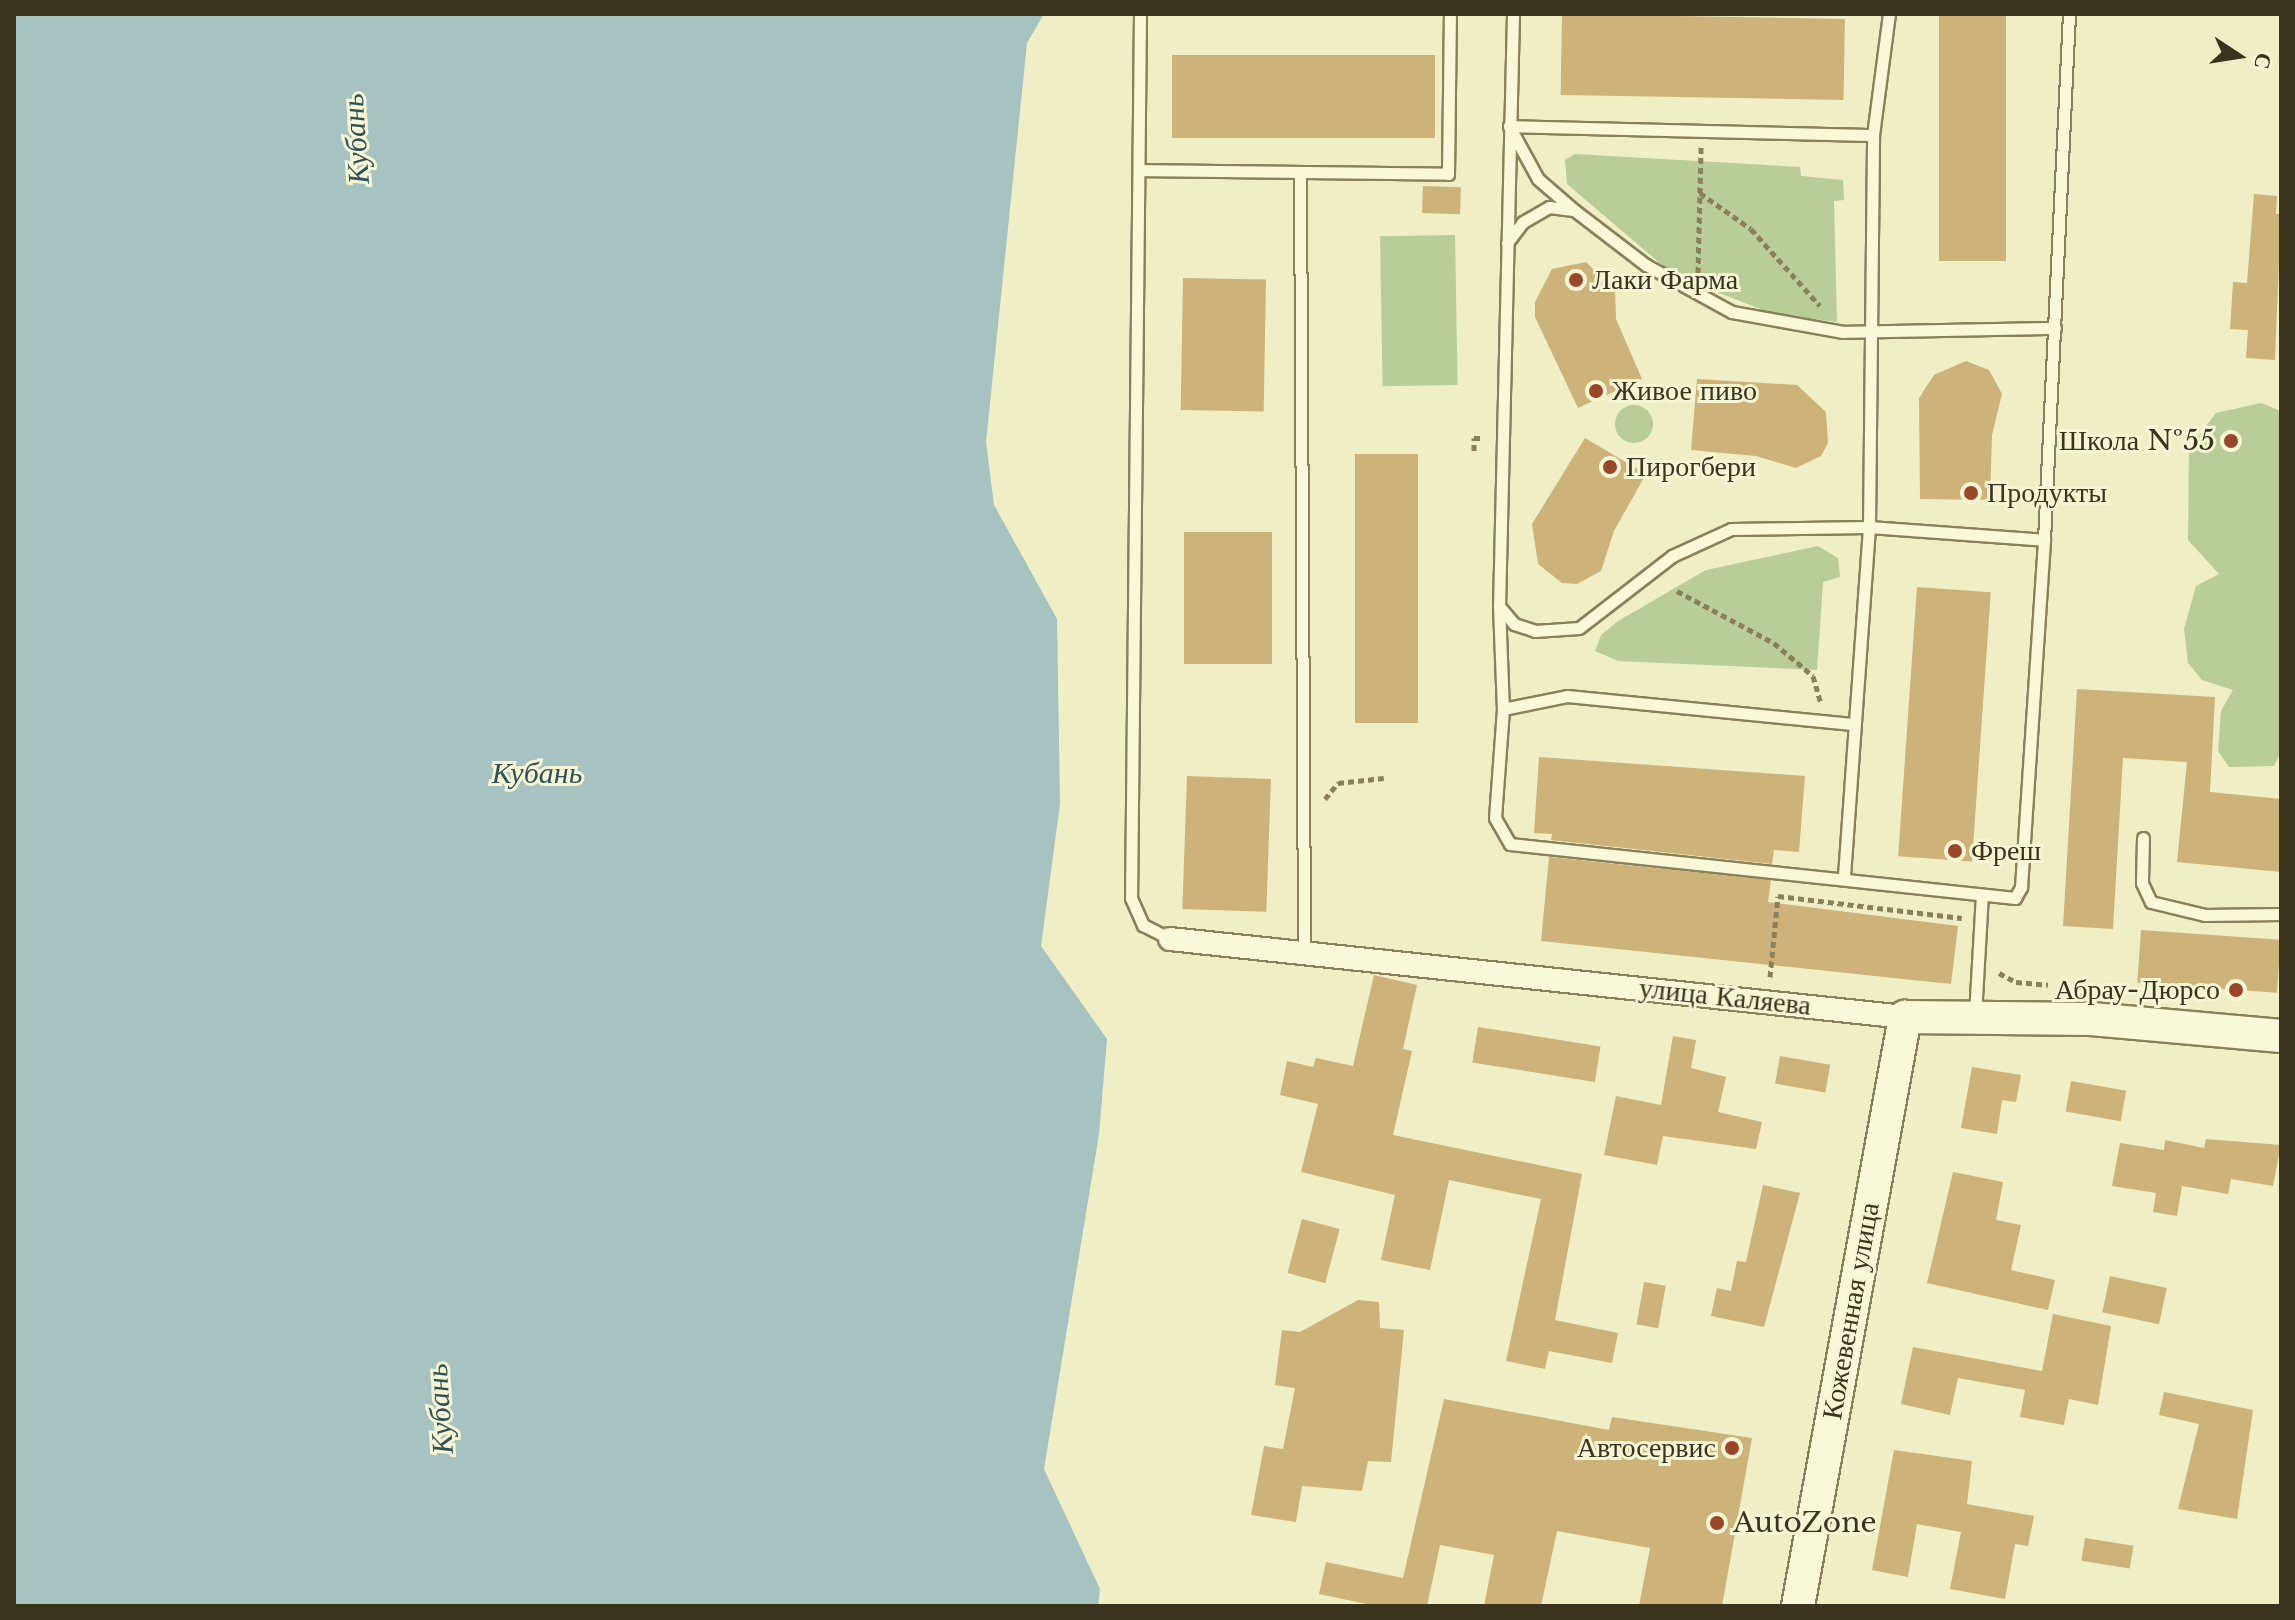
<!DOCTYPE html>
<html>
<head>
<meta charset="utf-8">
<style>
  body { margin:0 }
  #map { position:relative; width:2295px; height:1620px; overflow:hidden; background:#efeec4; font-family:"Libre Baskerville",serif }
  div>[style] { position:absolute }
  .green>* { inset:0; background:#b9cd98; transform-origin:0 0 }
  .round { border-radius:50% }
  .water>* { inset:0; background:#a6c2c1 }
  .building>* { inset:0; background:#cdb37a; transform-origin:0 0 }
  .path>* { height:5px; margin-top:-2.5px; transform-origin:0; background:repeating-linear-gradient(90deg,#8a805a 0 6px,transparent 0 10px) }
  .roads { filter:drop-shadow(2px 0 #8a805a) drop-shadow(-2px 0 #8a805a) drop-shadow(0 2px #8a805a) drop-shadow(0 -2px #8a805a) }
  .lane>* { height:11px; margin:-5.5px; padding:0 5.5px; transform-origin:5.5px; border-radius:5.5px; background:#f9f8d8 }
  .street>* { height:22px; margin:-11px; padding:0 11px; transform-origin:11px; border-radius:11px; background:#f9f8d8 }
  .secondary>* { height:32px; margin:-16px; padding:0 16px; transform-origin:16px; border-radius:16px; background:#f9f8d8 }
  .dots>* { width:22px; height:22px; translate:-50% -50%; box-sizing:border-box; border:4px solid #f6f5d4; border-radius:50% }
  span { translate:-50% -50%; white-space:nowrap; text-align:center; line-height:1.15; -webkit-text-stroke:6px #f6f5d4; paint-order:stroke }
  .poi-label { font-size:28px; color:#3a331e }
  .left { translate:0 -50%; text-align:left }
  .right { translate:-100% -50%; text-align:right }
  .street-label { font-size:28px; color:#3a331e }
  .water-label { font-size:30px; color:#2e505a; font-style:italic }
  .frame { position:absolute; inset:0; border:16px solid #3a331e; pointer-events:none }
  .north { position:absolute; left:2199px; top:16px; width:80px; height:80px; -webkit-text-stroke:6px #f6f5d4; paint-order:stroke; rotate:102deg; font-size:22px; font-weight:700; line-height:32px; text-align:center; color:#3a331e }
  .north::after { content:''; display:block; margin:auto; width:28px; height:36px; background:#3a331e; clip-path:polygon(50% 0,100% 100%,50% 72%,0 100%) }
</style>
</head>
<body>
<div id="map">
  <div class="green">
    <i style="clip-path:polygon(1575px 154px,1800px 167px,1801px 176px,1843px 180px,1844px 200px,1834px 201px,1837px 322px,1771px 313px,1675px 276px,1567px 184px,1565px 160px)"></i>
    <i style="left:1455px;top:235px;width:150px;height:75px;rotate:89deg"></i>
    <i style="clip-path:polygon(2261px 403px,2281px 411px,2281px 753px,2274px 766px,2229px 767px,2218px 751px,2221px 711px,2233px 690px,2202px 680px,2188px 663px,2184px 629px,2196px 586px,2219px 574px,2188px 540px,2189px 449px,2216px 413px)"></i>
    <i class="round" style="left:1615px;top:405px;width:38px;height:38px"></i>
    <i style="clip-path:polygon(1818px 546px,1838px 558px,1840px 577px,1823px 582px,1817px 670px,1618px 661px,1595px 651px,1601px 635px,1618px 621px,1706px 570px)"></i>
  </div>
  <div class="water">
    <i style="clip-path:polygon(14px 14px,1044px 14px,1027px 43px,986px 442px,994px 505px,1057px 619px,1060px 804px,1041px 946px,1107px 1039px,1099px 1134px,1044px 1469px,1100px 1589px,1098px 1606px,14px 1606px)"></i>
  </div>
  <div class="building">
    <i style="left:1562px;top:14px;width:283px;height:81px;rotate:1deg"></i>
    <i style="left:1939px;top:14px;width:67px;height:247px"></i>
    <i style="left:1435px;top:55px;width:83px;height:263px;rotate:90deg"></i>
    <i style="left:1423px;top:186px;width:38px;height:27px;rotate:2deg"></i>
    <i style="clip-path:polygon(2254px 194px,2277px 196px,2276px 214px,2281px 214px,2275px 360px,2246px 358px,2248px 330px,2230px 329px,2233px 282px,2247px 283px)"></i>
    <i style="clip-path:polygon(1586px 262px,1615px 290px,1616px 319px,1642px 379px,1578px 408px,1535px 317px,1535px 302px,1552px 269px)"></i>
    <i style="left:1183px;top:278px;width:83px;height:132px;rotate:1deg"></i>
    <i style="clip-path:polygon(1966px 361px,1989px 370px,2002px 394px,1992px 435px,1990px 500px,1920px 499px,1919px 398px,1934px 375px)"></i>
    <i style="clip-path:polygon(1697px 379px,1797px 385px,1826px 412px,1828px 443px,1821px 456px,1796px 468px,1756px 456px,1691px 450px)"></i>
    <i style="clip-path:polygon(1585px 438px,1646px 474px,1614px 531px,1601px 571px,1577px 584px,1562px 583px,1538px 564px,1532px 524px)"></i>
    <i style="left:1355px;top:454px;width:63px;height:269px"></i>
    <i style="left:1184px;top:532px;width:88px;height:132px"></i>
    <i style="left:1917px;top:587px;width:74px;height:270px;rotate:4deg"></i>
    <i style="clip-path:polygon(2077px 689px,2215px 697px,2210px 792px,2281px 799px,2281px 872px,2177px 862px,2187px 762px,2123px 758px,2113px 929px,2063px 926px)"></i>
    <i style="clip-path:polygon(1539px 757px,1805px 776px,1799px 852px,1774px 850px,1772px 864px,1551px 840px,1552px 834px,1534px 833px)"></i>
    <i style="left:1187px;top:776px;width:84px;height:133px;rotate:2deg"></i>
    <i style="clip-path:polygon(1549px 857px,1771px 880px,1768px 902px,1958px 926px,1951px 984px,1541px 941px)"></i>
    <i style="left:2141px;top:930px;width:140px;height:53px;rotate:4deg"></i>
    <i style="clip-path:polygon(1374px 975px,1417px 985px,1403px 1049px,1412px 1051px,1393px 1135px,1582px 1174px,1555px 1320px,1618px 1333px,1612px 1363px,1549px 1351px,1545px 1369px,1506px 1361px,1541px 1199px,1449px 1180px,1430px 1270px,1381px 1260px,1395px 1195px,1301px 1172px,1318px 1104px,1280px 1095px,1287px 1061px,1313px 1067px,1316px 1058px,1353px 1066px)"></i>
    <i style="left:1478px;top:1027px;width:124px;height:36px;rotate:9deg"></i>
    <i style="clip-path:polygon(1673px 1036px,1696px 1040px,1691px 1068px,1726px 1077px,1718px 1112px,1762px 1122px,1756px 1149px,1663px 1136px,1657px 1165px,1604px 1155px,1616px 1096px,1661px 1105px)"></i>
    <i style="left:1780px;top:1056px;width:51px;height:28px;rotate:10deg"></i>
    <i style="clip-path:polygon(1972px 1067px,2021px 1075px,2016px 1102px,2002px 1100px,1997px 1134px,1961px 1128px)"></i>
    <i style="left:2071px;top:1081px;width:56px;height:31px;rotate:10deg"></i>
    <i style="clip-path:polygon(2206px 1139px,2281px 1145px,2273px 1186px,2231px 1179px,2228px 1194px,2182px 1186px,2177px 1216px,2153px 1212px,2156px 1193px,2112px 1186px,2120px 1143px,2164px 1150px,2165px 1140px,2204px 1148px)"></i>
    <i style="clip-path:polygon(1953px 1172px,2003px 1182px,1996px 1220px,2021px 1225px,2011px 1270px,2055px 1280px,2048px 1310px,1927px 1283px)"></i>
    <i style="clip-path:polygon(1763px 1185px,1800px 1193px,1764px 1327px,1711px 1316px,1717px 1288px,1731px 1291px,1737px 1261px,1746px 1262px)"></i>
    <i style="left:1302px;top:1219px;width:39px;height:56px;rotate:15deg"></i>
    <i style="left:2110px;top:1276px;width:58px;height:37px;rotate:12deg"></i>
    <i style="left:1644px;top:1282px;width:22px;height:43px;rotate:10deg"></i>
    <i style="clip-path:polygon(1358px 1300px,1379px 1302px,1380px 1328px,1404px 1330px,1391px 1462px,1368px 1461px,1362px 1491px,1302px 1486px,1296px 1522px,1251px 1515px,1264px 1446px,1283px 1449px,1295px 1388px,1275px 1385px,1282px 1330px,1300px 1332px)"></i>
    <i style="clip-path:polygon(2053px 1314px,2111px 1326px,2098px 1405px,2069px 1399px,2064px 1425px,2020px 1417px,2025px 1390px,1958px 1378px,1950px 1415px,1901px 1404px,1913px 1347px,2042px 1371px)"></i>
    <i style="clip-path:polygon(2164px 1392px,2253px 1410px,2237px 1519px,2178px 1509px,2199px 1424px,2159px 1415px)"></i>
    <i style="clip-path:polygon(1444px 1399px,1609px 1430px,1612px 1417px,1752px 1438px,1722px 1606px,1639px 1606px,1650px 1548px,1557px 1531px,1541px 1606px,1484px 1606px,1494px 1555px,1440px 1545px,1427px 1606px,1376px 1606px,1319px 1594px,1326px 1562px,1403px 1578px)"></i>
    <i style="clip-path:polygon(1894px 1450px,1972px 1461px,1967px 1504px,2034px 1516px,2028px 1546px,2015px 1544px,2005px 1599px,1950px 1589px,1961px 1532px,1917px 1524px,1908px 1577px,1872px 1570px)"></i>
    <i style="left:2085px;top:1538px;width:49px;height:23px;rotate:9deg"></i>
  </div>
  <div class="path">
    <i style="left:1700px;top:193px;width:62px;rotate:35.2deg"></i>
    <i style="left:1751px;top:229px;width:103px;rotate:48.1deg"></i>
    <i style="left:1698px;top:273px;width:126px;rotate:-88.6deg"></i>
    <i style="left:1474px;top:451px;width:13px;rotate:-90deg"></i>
    <i style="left:1474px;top:438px;width:10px"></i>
    <i style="left:1677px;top:591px;width:110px;rotate:28.2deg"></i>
    <i style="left:1774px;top:643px;width:51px;rotate:40.2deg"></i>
    <i style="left:1813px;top:676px;width:29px;rotate:74deg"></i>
    <i style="left:1325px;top:799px;width:21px;rotate:-51deg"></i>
    <i style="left:1338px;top:783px;width:46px;rotate:-6.2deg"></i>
    <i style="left:1999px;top:973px;width:19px;rotate:28deg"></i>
    <i style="left:2016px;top:982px;width:32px;rotate:5deg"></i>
    <i style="left:1770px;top:977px;width:81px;rotate:-84.4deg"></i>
    <i style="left:1778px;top:896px;width:185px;rotate:6.8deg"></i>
  </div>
  <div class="roads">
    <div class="lane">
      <i style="left:1140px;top:14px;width:884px;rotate:90.58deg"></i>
      <i style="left:1131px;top:898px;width:30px;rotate:66deg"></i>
      <i style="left:1143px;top:925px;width:30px;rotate:27deg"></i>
      <i style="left:1513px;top:14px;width:592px;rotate:91.35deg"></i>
      <i style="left:1499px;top:606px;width:103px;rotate:87.8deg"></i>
      <i style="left:1503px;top:709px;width:109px;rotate:94.2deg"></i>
      <i style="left:1495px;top:818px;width:30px;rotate:60deg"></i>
      <i style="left:1510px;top:844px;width:508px;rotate:6.1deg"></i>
      <i style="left:2015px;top:898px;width:13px;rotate:-61deg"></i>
      <i style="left:2021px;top:887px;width:348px;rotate:-86.2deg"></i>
      <i style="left:2044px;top:540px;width:527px;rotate:-87.28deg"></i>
      <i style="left:1873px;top:135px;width:364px;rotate:-178.6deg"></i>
      <i style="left:1509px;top:126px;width:60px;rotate:61.3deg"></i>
      <i style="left:1538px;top:179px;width:48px;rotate:40.7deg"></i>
      <i style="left:1574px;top:210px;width:91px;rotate:37.4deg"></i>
      <i style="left:1646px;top:265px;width:98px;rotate:28.7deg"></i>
      <i style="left:1732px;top:312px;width:113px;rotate:10.2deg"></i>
      <i style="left:1843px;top:332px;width:212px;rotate:-1.1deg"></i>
      <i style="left:1139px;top:170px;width:309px;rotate:0.7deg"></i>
      <i style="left:1448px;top:174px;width:160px;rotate:-89.3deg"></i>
      <i style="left:1300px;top:177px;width:774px;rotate:89.7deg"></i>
      <i style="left:1507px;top:243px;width:26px;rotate:-53deg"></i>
      <i style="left:1523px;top:222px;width:30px;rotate:-30deg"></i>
      <i style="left:1549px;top:207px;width:24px;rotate:7deg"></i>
      <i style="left:1499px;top:606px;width:23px;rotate:50deg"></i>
      <i style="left:1514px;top:624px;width:22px;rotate:18deg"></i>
      <i style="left:1535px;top:631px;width:44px;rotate:-3.9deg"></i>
      <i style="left:1579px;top:628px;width:118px;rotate:-37.7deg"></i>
      <i style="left:1672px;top:556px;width:65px;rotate:-24.6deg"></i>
      <i style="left:1731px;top:529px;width:138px;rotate:-0.8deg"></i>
      <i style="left:1869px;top:527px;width:175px;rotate:4.2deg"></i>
      <i style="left:1503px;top:709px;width:65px;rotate:-11.5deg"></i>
      <i style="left:1567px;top:696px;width:289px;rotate:5.6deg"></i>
      <i style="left:2143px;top:838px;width:45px;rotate:91.3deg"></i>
      <i style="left:2142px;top:883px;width:21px;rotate:65deg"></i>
      <i style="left:2151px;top:902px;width:56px;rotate:13.5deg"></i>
      <i style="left:2205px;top:915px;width:76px;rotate:-0.8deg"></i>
      <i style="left:1844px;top:876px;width:350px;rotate:-85.9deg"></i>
      <i style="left:1869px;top:527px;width:392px;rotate:-89.4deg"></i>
      <i style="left:1873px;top:135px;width:122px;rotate:-82.5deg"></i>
      <i style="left:1975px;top:1015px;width:120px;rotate:-86.7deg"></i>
    </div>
    <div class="street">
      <i style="left:1170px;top:939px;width:739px;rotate:6.06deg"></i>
    </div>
    <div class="secondary">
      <i style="left:1798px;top:1606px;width:599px;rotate:-79.7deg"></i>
      <i style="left:1905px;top:1017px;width:186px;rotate:0.6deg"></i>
      <i style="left:2091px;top:1019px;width:191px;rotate:5.1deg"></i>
    </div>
  </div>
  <div class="dots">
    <i style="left:1576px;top:280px;background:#9a4729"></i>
    <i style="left:1596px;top:391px;background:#9a4729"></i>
    <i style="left:2231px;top:441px;background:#9a4729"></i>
    <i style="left:1610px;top:467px;background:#9a4729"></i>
    <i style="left:1971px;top:493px;background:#9a4729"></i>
    <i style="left:1955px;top:851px;background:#9a4729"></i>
    <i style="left:2236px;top:990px;background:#9a4729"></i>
    <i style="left:1732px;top:1448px;background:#9a4729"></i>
    <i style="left:1717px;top:1523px;background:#9a4729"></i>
  </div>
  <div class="poi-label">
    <span class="left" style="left:1592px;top:280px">Лаки Фарма</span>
    <span class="left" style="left:1612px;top:391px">Живое пиво</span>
    <span class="right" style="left:2215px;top:441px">Школа №55</span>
    <span class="left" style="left:1626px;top:467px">Пирогбери</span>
    <span class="left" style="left:1987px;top:493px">Продукты</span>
    <span class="left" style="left:1971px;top:851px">Фреш</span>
    <span class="right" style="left:2220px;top:990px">Абрау-Дюрсо</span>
    <span class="right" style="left:1716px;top:1448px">Автосервис</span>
    <span class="left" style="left:1733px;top:1523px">AutoZone</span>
  </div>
  <div class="street-label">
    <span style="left:1725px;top:997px;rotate:6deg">улица Каляева</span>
    <span style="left:1851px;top:1311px;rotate:-80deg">Кожевенная улица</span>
  </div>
  <div class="water-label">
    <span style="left:356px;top:139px;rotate:-94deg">Кубань</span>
    <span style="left:537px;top:773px">Кубань</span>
    <span style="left:440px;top:1409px;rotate:-94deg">Кубань</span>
  </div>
  <div class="frame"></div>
  <div class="north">С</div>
</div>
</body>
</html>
